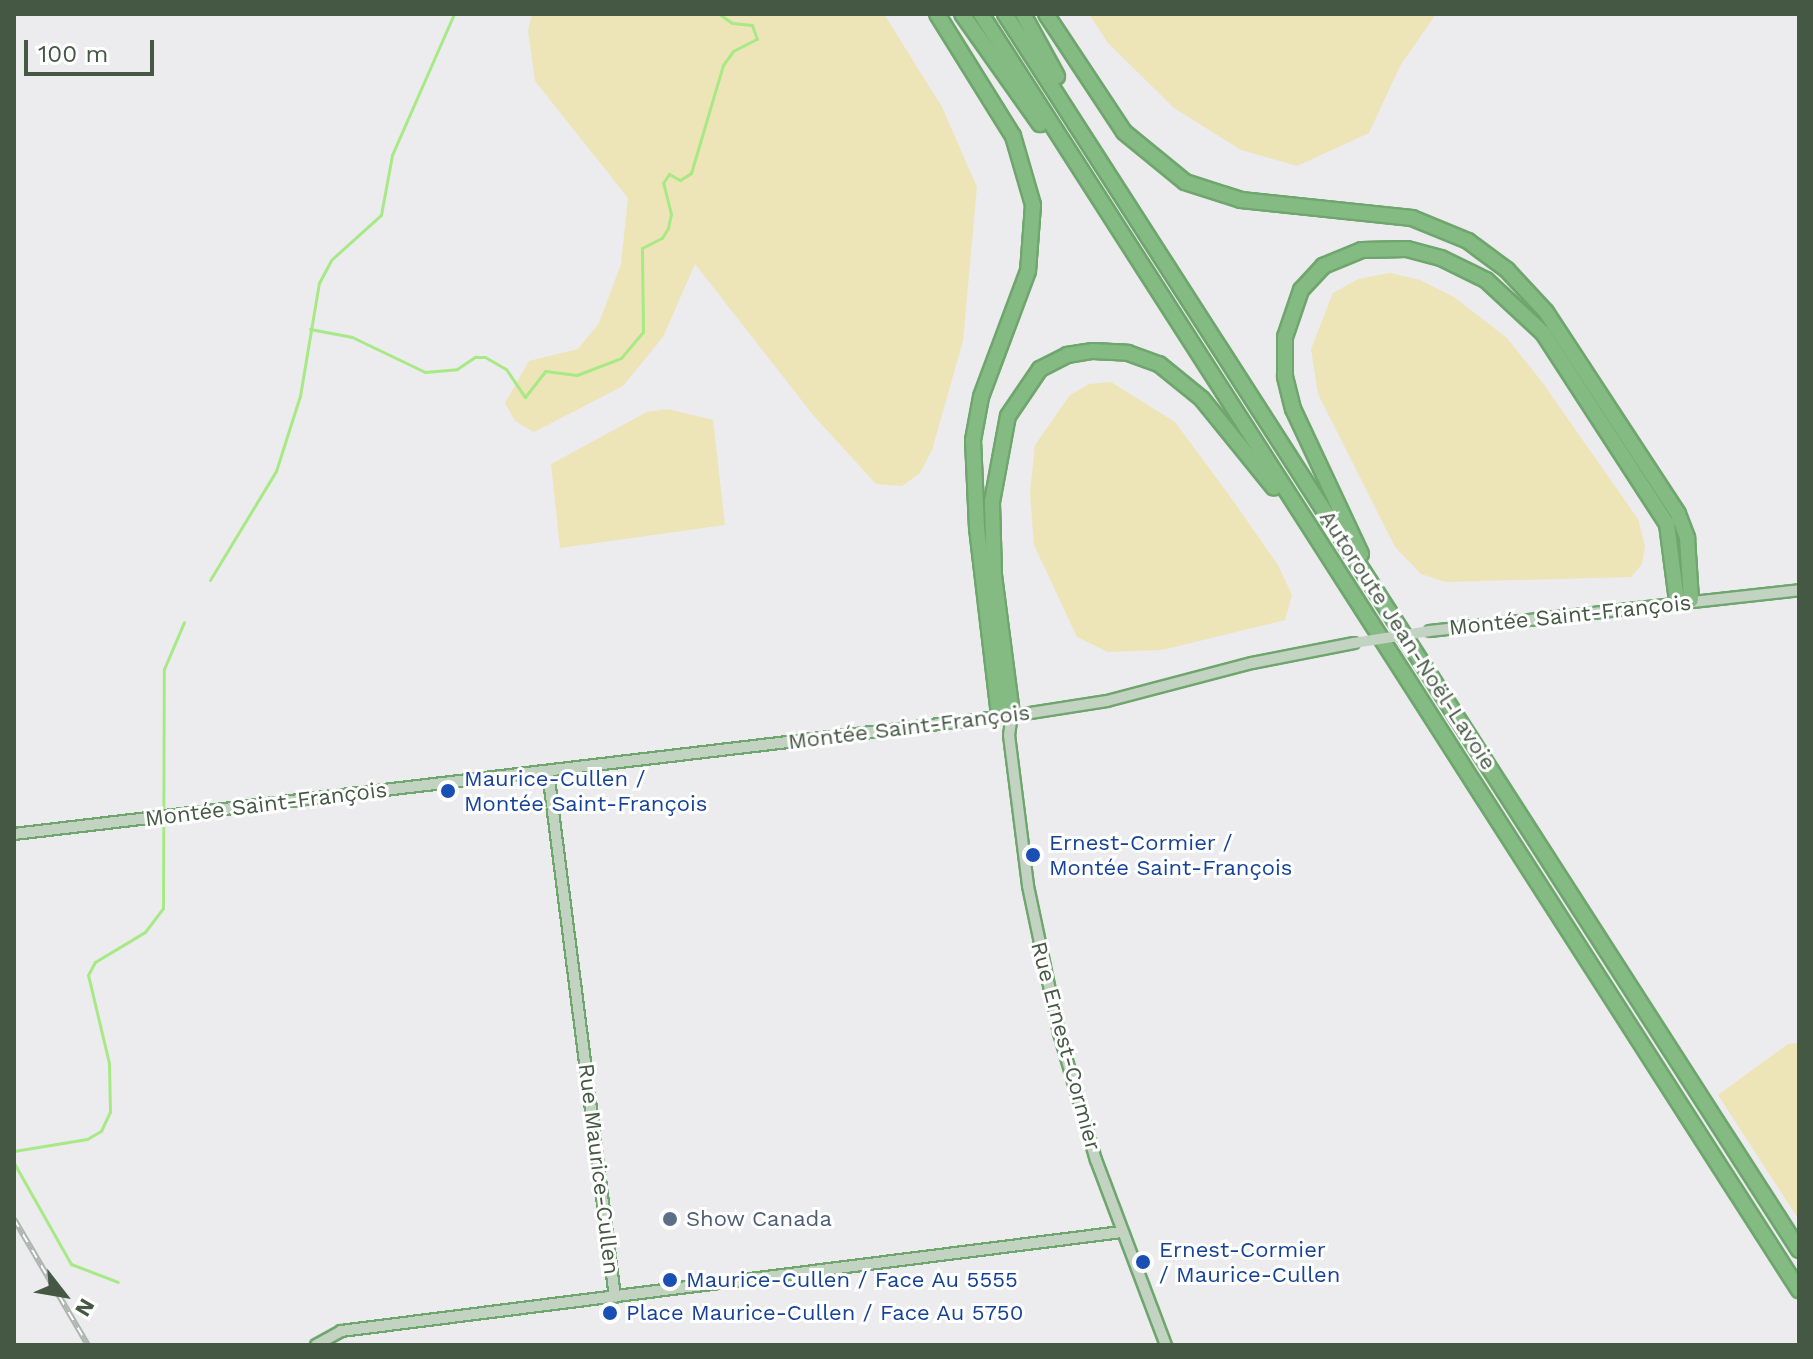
<!DOCTYPE html>
<html>
<head>
<meta charset="utf-8">
<style>
  body { margin:0 }
  #map { position:relative; width:1813px; height:1359px; overflow:hidden; background:#ecebee; font-family:"Work Sans",sans-serif }
  div>[style] { position:absolute }
  .green>* { inset:0; background:#ede5b8 }
  .stream>* { height:3px; margin:-1.5px; padding:0 1.5px; transform-origin:1.5px; border-radius:1.5px; background:#a7ea85 }
  .roads { filter:drop-shadow(2px 0 #6fa66e) drop-shadow(-2px 0 #6fa66e) drop-shadow(0 2px #6fa66e) drop-shadow(0 -2px #6fa66e) }
  .minor>* { height:10px; margin:-5px; padding:0 5px; transform-origin:5px; border-radius:5px; background:#c3d3c1 }
  .highway>* { height:14px; margin:-7px; padding:0 7px; transform-origin:7px; border-radius:7px; background:#84bb82 }
  .rail>* { height:6px; margin-top:-3px; transform-origin:0; background:repeating-linear-gradient(90deg,#fff 0 9px,#adb6ae 0 18px); box-sizing:border-box; border-block:2px solid #adb6ae }
  .minor-bridge>* { height:10px; margin:-5px; padding:0 5px; transform-origin:5px; border-radius:5px; background:#c3d3c1 }
  .dots>* { width:22px; height:22px; translate:-50% -50%; box-sizing:border-box; border:4px solid #fff; border-radius:50% }
  span { translate:-50% -50%; white-space:nowrap; text-align:center; line-height:1.15; -webkit-text-stroke:6px #fff; paint-order:stroke }
  .street-label { font-size:22px; color:#455844 }
  .transit-label { font-size:22px; color:#164399 }
  .left { translate:0 -50%; text-align:left }
  .service-label { font-size:22px; color:#4e5e75 }
  .frame { position:absolute; inset:0; border:16px solid #455844; pointer-events:none }
  .north { position:absolute; left:24px; top:1255px; width:80px; height:80px; -webkit-text-stroke:6px #fff; paint-order:stroke; rotate:121deg; font-size:22px; font-weight:700; line-height:32px; text-align:center; color:#455844 }
  .north::after { content:''; display:block; margin:auto; width:28px; height:36px; background:#455844; clip-path:polygon(50% 0,100% 100%,50% 72%,0 100%) }
  .scale { position:absolute; left:24px; top:40px; width:130px; height:36px; box-sizing:border-box; border:4px solid #455844; border-top:0; padding-left:10px; font-size:24px; line-height:28px; white-space:nowrap; color:#455844; -webkit-text-stroke:6px #fff; paint-order:stroke }
</style>
</head>
<body>
<div id="map">
  <div class="green">
    <i style="clip-path:polygon(532px 14px,884px 14px,942px 107px,977px 187px,963px 341px,932px 450px,920px 473px,902px 486px,876px 484px,813px 415px,695px 264px,663px 337px,623px 386px,534px 432px,515px 421px,505px 403px,529px 361px,578px 349px,599px 323px,621px 264px,628px 198px,535px 81px,528px 31px)"></i>
    <i style="clip-path:polygon(1089px 14px,1436px 14px,1400px 66px,1369px 133px,1297px 166px,1241px 150px,1174px 108px,1108px 43px)"></i>
    <i style="clip-path:polygon(1390px 273px,1420px 280px,1454px 297px,1507px 338px,1542px 382px,1638px 519px,1645px 546px,1642px 564px,1631px 577px,1445px 582px,1421px 574px,1395px 547px,1318px 394px,1311px 349px,1333px 293px,1358px 279px)"></i>
    <i style="clip-path:polygon(1111px 382px,1175px 422px,1229px 495px,1278px 565px,1292px 595px,1285px 620px,1162px 650px,1108px 652px,1077px 637px,1034px 545px,1030px 493px,1035px 445px,1070px 395px,1089px 384px)"></i>
    <i style="clip-path:polygon(668px 409px,713px 420px,725px 525px,560px 548px,551px 464px,647px 412px)"></i>
    <i style="clip-path:polygon(1799px 1043px,1799px 1220px,1718px 1095px,1788px 1044px)"></i>
  </div>
  <div class="stream">
    <i style="left:310px;top:329px;width:43px;rotate:10.8deg"></i>
    <i style="left:352px;top:337px;width:81px;rotate:25.6deg"></i>
    <i style="left:425px;top:372px;width:32px;rotate:-5deg"></i>
    <i style="left:457px;top:369px;width:22px;rotate:-34deg"></i>
    <i style="left:475px;top:357px;width:10px"></i>
    <i style="left:485px;top:357px;width:24px;rotate:30deg"></i>
    <i style="left:506px;top:369px;width:34px;rotate:56deg"></i>
    <i style="left:525px;top:397px;width:33px;rotate:-52deg"></i>
    <i style="left:545px;top:371px;width:32px;rotate:7deg"></i>
    <i style="left:577px;top:375px;width:47px;rotate:-21.1deg"></i>
    <i style="left:621px;top:358px;width:34px;rotate:-50deg"></i>
    <i style="left:643px;top:332px;width:84px;rotate:-90.7deg"></i>
    <i style="left:642px;top:248px;width:22px;rotate:-27deg"></i>
    <i style="left:662px;top:238px;width:12px;rotate:-59deg"></i>
    <i style="left:668px;top:228px;width:14px;rotate:-78deg"></i>
    <i style="left:671px;top:214px;width:32px;rotate:-104deg"></i>
    <i style="left:663px;top:183px;width:11px;rotate:-56deg"></i>
    <i style="left:669px;top:174px;width:13px;rotate:29deg"></i>
    <i style="left:680px;top:180px;width:13px;rotate:-32deg"></i>
    <i style="left:691px;top:173px;width:113px;rotate:-73.5deg"></i>
    <i style="left:723px;top:65px;width:17px;rotate:-54deg"></i>
    <i style="left:733px;top:51px;width:27px;rotate:-27deg"></i>
    <i style="left:757px;top:39px;width:15px;rotate:-110deg"></i>
    <i style="left:752px;top:25px;width:20px;rotate:-174deg"></i>
    <i style="left:732px;top:23px;width:16px;rotate:-145deg"></i>
    <i style="left:210px;top:580px;width:127px;rotate:-58.8deg"></i>
    <i style="left:276px;top:471px;width:79px;rotate:-72.3deg"></i>
    <i style="left:300px;top:396px;width:115px;rotate:-80.5deg"></i>
    <i style="left:319px;top:283px;width:26px;rotate:-62deg"></i>
    <i style="left:331px;top:260px;width:67px;rotate:-42deg"></i>
    <i style="left:381px;top:215px;width:61px;rotate:-79.6deg"></i>
    <i style="left:392px;top:155px;width:154px;rotate:-66.3deg"></i>
    <i style="left:14px;top:1151px;width:74px;rotate:-9.3deg"></i>
    <i style="left:87px;top:1139px;width:16px;rotate:-30deg"></i>
    <i style="left:101px;top:1131px;width:21px;rotate:-65deg"></i>
    <i style="left:110px;top:1112px;width:49px;rotate:-91.2deg"></i>
    <i style="left:109px;top:1063px;width:90px;rotate:-103.4deg"></i>
    <i style="left:88px;top:975px;width:15px;rotate:-62deg"></i>
    <i style="left:95px;top:962px;width:58px;rotate:-31deg"></i>
    <i style="left:145px;top:932px;width:30px;rotate:-53deg"></i>
    <i style="left:163px;top:908px;width:239px;rotate:-89.8deg"></i>
    <i style="left:164px;top:669px;width:51px;rotate:-66.9deg"></i>
    <i style="left:14px;top:1163px;width:116px;rotate:60.6deg"></i>
    <i style="left:71px;top:1264px;width:50px;rotate:21deg"></i>
  </div>
  <div class="roads">
    <div class="minor">
      <i style="left:1430px;top:631px;width:371px;rotate:-6.3deg"></i>
      <i style="left:1012px;top:714px;width:21px;rotate:98deg"></i>
      <i style="left:1009px;top:735px;width:152px;rotate:82.8deg"></i>
      <i style="left:1028px;top:886px;width:150px;rotate:78.1deg"></i>
      <i style="left:1059px;top:1033px;width:132px;rotate:73.8deg"></i>
      <i style="left:1096px;top:1160px;width:198px;rotate:69.3deg"></i>
      <i style="left:548px;top:772px;width:529px;rotate:82.73deg"></i>
      <i style="left:14px;top:834px;width:1017px;rotate:-6.78deg"></i>
      <i style="left:1024px;top:714px;width:84px;rotate:-8.9deg"></i>
      <i style="left:1107px;top:701px;width:150px;rotate:-14.7deg"></i>
      <i style="left:1252px;top:663px;width:104px;rotate:-11.1deg"></i>
      <i style="left:316px;top:1345px;width:29px;rotate:-29deg"></i>
      <i style="left:341px;top:1331px;width:786px;rotate:-7.23deg"></i>
    </div>
    <div class="highway">
      <i style="left:937px;top:14px;width:144px;rotate:58.1deg"></i>
      <i style="left:1013px;top:136px;width:72px;rotate:73.8deg"></i>
      <i style="left:1033px;top:205px;width:66px;rotate:94.3deg"></i>
      <i style="left:1028px;top:271px;width:134px;rotate:110.5deg"></i>
      <i style="left:981px;top:397px;width:44px;rotate:100.5deg"></i>
      <i style="left:973px;top:440px;width:88px;rotate:87.4deg"></i>
      <i style="left:977px;top:528px;width:187px;rotate:83.3deg"></i>
      <i style="left:962px;top:14px;width:135px;rotate:54.7deg"></i>
      <i style="left:981px;top:14px;width:1516px;rotate:57.34deg"></i>
      <i style="left:1005px;top:14px;width:1469px;rotate:57.28deg"></i>
      <i style="left:1023px;top:14px;width:71px;rotate:61.3deg"></i>
      <i style="left:1046px;top:14px;width:141px;rotate:56.5deg"></i>
      <i style="left:1124px;top:132px;width:79px;rotate:39.3deg"></i>
      <i style="left:1185px;top:182px;width:59px;rotate:17.8deg"></i>
      <i style="left:1241px;top:200px;width:172px;rotate:6deg"></i>
      <i style="left:1412px;top:218px;width:61px;rotate:22.3deg"></i>
      <i style="left:1468px;top:241px;width:49px;rotate:36.6deg"></i>
      <i style="left:1507px;top:270px;width:57px;rotate:47.1deg"></i>
      <i style="left:1546px;top:312px;width:241px;rotate:56.8deg"></i>
      <i style="left:1678px;top:514px;width:26px;rotate:69deg"></i>
      <i style="left:1687px;top:538px;width:62px;rotate:86.3deg"></i>
      <i style="left:1361px;top:554px;width:160px;rotate:-115.1deg"></i>
      <i style="left:1293px;top:409px;width:34px;rotate:-104deg"></i>
      <i style="left:1285px;top:376px;width:39px;rotate:-90deg"></i>
      <i style="left:1285px;top:337px;width:50px;rotate:-71.2deg"></i>
      <i style="left:1301px;top:290px;width:33px;rotate:-47deg"></i>
      <i style="left:1323px;top:266px;width:42px;rotate:-22.3deg"></i>
      <i style="left:1362px;top:250px;width:45px;rotate:-1.3deg"></i>
      <i style="left:1407px;top:249px;width:35px;rotate:15deg"></i>
      <i style="left:1441px;top:258px;width:50px;rotate:26.1deg"></i>
      <i style="left:1486px;top:280px;width:78px;rotate:42.9deg"></i>
      <i style="left:1543px;top:333px;width:228px;rotate:57deg"></i>
      <i style="left:1667px;top:524px;width:78px;rotate:82.6deg"></i>
      <i style="left:1012px;top:714px;width:140px;rotate:-97.4deg"></i>
      <i style="left:994px;top:575px;width:73px;rotate:-91.6deg"></i>
      <i style="left:992px;top:502px;width:87px;rotate:-79.5deg"></i>
      <i style="left:1008px;top:416px;width:57px;rotate:-55.8deg"></i>
      <i style="left:1040px;top:369px;width:30px;rotate:-27deg"></i>
      <i style="left:1067px;top:355px;width:26px;rotate:-9deg"></i>
      <i style="left:1093px;top:351px;width:35px;rotate:3deg"></i>
      <i style="left:1128px;top:353px;width:33px;rotate:20deg"></i>
      <i style="left:1159px;top:364px;width:55px;rotate:39.1deg"></i>
      <i style="left:1202px;top:399px;width:114px;rotate:51deg"></i>
    </div>
  </div>
  <div class="rail">
    <i style="left:14px;top:1219px;width:146px;rotate:59.6deg"></i>
  </div>
  <div class="minor-bridge">
    <i style="left:1354px;top:643px;width:77px;rotate:-9deg"></i>
  </div>
  <div class="dots">
    <i style="left:448px;top:791px;background:#1a4fb4"></i>
    <i style="left:1033px;top:855px;background:#1a4fb4"></i>
    <i style="left:670px;top:1219px;background:#5c6f8a"></i>
    <i style="left:1143px;top:1262px;background:#1a4fb4"></i>
    <i style="left:670px;top:1280px;background:#1a4fb4"></i>
    <i style="left:610px;top:1313px;background:#1a4fb4"></i>
  </div>
  <div class="street-label">
    <span style="left:1570px;top:615px;rotate:-6deg">Montée Saint-François</span>
    <span style="left:1408px;top:640px;rotate:57deg">Autoroute Jean-Noël-Lavoie</span>
    <span style="left:909px;top:727px;rotate:-7deg">Montée Saint-François</span>
    <span style="left:266px;top:804px;rotate:-7deg">Montée Saint-François</span>
    <span style="left:1066px;top:1046px;rotate:75deg">Rue Ernest-Cormier</span>
    <span style="left:599px;top:1169px;rotate:83deg">Rue Maurice-Cullen</span>
  </div>
  <div class="transit-label">
    <span class="left" style="left:464px;top:791px">Maurice-Cullen /<br>Montée Saint-François</span>
    <span class="left" style="left:1049px;top:855px">Ernest-Cormier /<br>Montée Saint-François</span>
    <span class="left" style="left:1159px;top:1262px">Ernest-Cormier<br>/ Maurice-Cullen</span>
    <span class="left" style="left:686px;top:1280px">Maurice-Cullen / Face Au 5555</span>
    <span class="left" style="left:626px;top:1313px">Place Maurice-Cullen / Face Au 5750</span>
  </div>
  <div class="service-label">
    <span class="left" style="left:686px;top:1219px">Show Canada</span>
  </div>
  <div class="frame"></div>
  <div class="north">N</div>
  <div class="scale">100 m</div>
</div>
</body>
</html>
